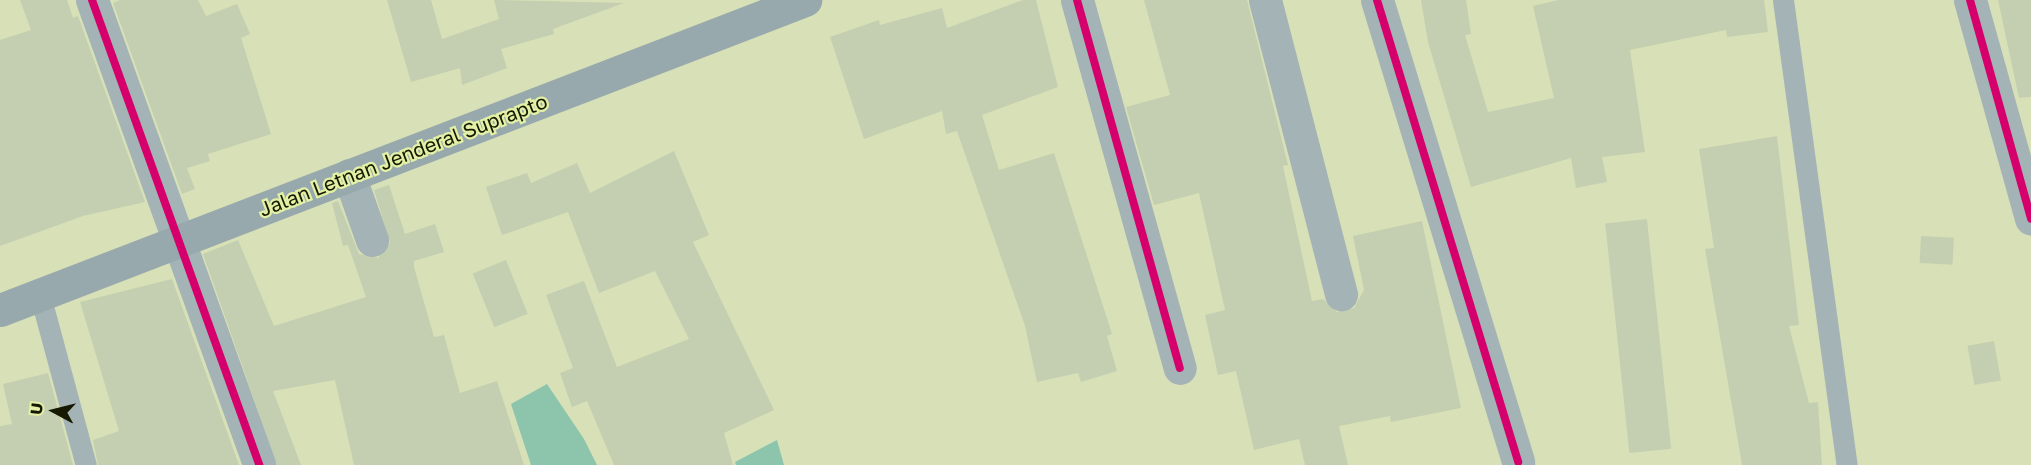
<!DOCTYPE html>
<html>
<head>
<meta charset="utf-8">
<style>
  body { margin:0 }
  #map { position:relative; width:2031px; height:465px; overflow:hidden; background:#d8e0b7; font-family:"Golos Text",sans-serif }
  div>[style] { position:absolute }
  .water>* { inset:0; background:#8cc5ac }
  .building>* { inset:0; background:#c3cfb0; transform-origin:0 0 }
  .lane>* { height:21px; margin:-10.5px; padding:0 10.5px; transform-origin:10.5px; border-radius:10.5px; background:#a4b3b6 }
  .street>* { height:33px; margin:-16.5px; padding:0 16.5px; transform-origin:16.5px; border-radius:16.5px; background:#a4b3b6 }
  .secondary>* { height:33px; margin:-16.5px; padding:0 16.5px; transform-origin:16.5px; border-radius:16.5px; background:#97a9ac }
  .cycleway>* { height:8px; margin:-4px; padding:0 4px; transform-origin:4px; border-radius:4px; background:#d6006c }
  span { translate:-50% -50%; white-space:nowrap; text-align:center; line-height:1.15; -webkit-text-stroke:4.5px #e3f1a6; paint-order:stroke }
  .street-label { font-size:20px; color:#161900 }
  .north { position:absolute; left:24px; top:381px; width:60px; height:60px; -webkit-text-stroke:4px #e3f1a6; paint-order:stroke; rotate:277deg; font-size:16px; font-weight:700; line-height:24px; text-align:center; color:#161900 }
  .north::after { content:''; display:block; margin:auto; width:21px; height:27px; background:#161900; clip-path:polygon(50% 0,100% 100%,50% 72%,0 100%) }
</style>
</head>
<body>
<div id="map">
  <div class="water">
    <i style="clip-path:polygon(547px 384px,584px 439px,597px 465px,531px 465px,511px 404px)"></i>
    <i style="clip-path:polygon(777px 440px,784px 465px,736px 465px,735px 462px)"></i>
  </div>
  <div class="building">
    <i style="clip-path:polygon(20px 0,67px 0,73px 18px,78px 16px,145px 202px,83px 216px,0 246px,0 40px,31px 30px)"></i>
    <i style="clip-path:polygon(120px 0,198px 0,206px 16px,237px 4px,250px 34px,241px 38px,271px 134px,208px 154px,210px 161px,187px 168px,195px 189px,182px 194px,113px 3px)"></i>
    <i style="clip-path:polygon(387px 0,431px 0,442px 39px,499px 19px,494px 0,624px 3px,553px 29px,554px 34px,501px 49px,507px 68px,462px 85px,460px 68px,411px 82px)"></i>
    <i style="clip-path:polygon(1023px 0,1036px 0,1058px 87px,982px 115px,999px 170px,1054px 153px,1112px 334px,1107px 336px,1117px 371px,1081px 382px,1078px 373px,1037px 382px,1025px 326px,957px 131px,946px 134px,942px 111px,864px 139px,830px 37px,879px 20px,880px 25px,942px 8px,947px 28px)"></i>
    <i style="clip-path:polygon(1144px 0,1247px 0,1288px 165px,1283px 166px,1312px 301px,1323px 299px,1337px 312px,1354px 308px,1364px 290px,1353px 236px,1422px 221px,1461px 408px,1391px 422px,1390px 416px,1339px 426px,1348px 465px,1305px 465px,1299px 439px,1254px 450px,1236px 371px,1218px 375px,1205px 315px,1225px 310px,1199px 193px,1154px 205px,1126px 107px,1170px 95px)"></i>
    <i style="clip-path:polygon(1421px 0,1466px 0,1471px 34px,1465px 35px,1488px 112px,1554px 98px,1533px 6px,1558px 0,1764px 0,1768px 32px,1727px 37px,1726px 30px,1630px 50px,1645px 152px,1602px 157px,1607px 182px,1576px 188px,1571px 158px,1471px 187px,1428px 42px)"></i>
    <i style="clip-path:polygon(1998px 0,2031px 0,2031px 97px,2019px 98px)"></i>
    <i style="clip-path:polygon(1777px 136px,1799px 325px,1789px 326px,1809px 403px,1818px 402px,1822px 465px,1742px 465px,1705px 249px,1714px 248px,1699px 149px)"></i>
    <i style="clip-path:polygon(674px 151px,709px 235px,693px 242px,774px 410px,724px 433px,733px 465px,614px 465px,587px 401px,572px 407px,560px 373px,573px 368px,546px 295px,584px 281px,617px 367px,689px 339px,655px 271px,599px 293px,568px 212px,502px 235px,486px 187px,527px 173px,531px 183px,577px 163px,590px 193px)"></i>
    <i style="clip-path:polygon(389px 185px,405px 234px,435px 224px,444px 252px,414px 261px,414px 267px,434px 337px,444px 335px,460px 393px,497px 381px,524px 465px,354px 465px,335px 380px,273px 391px,301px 465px,277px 465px,203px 254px,238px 240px,274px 326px,366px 297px,348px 245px,343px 246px,332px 203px,338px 201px,359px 254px,378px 258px,390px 243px,374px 190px)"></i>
    <i style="left:1647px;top:219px;width:231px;height:42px;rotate:84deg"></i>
    <i style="left:1921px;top:236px;width:33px;height:27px;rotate:3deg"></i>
    <i style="left:506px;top:260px;width:58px;height:36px;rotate:68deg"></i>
    <i style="clip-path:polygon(172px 279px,239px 465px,98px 465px,93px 440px,119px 431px,80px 302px)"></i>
    <i style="left:1994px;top:341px;width:40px;height:27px;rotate:80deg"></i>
    <i style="clip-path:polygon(48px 373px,73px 465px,0 465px,0 426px,12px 424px,3px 384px)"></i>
  </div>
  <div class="lane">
    <i style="left:1783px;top:0;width:469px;rotate:82.2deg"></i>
    <i style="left:40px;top:295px;width:176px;rotate:74.9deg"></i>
  </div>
  <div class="street">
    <i style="left:92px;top:0;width:494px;rotate:70.2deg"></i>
    <i style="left:1077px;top:0;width:382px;rotate:74.4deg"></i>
    <i style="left:1265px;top:0;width:304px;rotate:75.5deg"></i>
    <i style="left:1377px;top:0;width:483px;rotate:73deg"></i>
    <i style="left:1970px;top:0;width:227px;rotate:74.4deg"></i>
    <i style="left:349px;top:175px;width:69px;rotate:70.5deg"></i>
  </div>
  <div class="secondary">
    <i style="left:0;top:310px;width:863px;rotate:-21.06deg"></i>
  </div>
  <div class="cycleway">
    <i style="left:92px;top:0;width:494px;rotate:70.2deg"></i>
    <i style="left:1077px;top:0;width:382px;rotate:74.4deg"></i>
    <i style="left:1377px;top:0;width:483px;rotate:73deg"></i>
    <i style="left:1970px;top:0;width:227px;rotate:74.4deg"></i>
  </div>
  <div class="street-label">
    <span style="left:403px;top:155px;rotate:-21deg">Jalan Letnan Jenderal Suprapto</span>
  </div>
  <div class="north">U</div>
</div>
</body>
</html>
